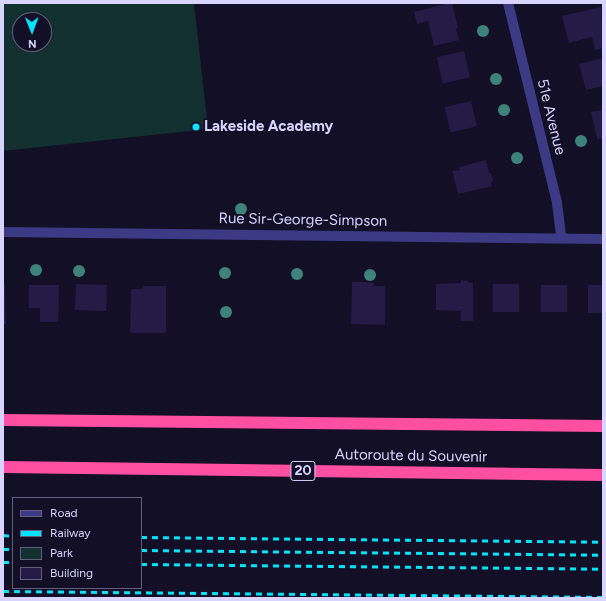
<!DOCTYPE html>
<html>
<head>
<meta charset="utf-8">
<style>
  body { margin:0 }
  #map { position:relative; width:606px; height:601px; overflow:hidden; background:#130f26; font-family:Figtree,sans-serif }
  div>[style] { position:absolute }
  .green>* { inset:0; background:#12302f }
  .building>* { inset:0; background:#241b47; transform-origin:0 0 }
  .minor>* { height:10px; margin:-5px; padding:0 5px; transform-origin:5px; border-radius:5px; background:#3d3a85 }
  .highway>* { height:12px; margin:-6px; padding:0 6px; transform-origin:6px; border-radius:6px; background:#ff4fa3 }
  .rail>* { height:3px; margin-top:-1.5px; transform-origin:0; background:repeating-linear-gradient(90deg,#00e5ff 0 6px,transparent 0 11px) }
  .trees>* { width:12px; height:12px; margin:-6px; border-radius:50%; background:#3d827b }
  .dots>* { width:11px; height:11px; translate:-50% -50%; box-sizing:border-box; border:2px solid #130f26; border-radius:50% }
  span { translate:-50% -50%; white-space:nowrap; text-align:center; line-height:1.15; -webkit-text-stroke:3.5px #130f26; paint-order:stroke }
  .shield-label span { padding:1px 3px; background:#130f26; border:1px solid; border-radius:3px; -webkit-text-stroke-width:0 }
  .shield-label { font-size:14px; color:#d9d4ff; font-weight:700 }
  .street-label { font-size:15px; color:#d9d4ff }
  .poi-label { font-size:15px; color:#d9d4ff; font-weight:700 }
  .left { translate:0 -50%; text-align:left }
  .frame { position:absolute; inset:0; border:4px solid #d9d4ff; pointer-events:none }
  .legend { position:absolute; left:12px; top:497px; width:130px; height:92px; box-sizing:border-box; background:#130f26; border:1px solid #625e7d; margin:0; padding:5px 7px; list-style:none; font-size:12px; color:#d9d4ff }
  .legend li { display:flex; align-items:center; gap:8px; height:20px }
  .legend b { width:20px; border:1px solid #625e7d }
  .north { position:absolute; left:12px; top:12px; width:40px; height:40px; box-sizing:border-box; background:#130f26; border:1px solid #625e7d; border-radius:50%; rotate:179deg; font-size:11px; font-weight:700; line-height:16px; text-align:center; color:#d9d4ff }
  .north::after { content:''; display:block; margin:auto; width:14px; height:18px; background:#00e5ff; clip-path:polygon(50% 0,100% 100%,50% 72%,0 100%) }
</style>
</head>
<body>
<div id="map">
  <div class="green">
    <i style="clip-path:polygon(evenodd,3px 3px,194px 3px,208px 129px,3px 151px,3px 3px,20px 20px,44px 20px,44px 44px,20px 44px,20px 20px)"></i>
  </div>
  <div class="building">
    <i style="clip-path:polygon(449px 3px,452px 3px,458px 28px,456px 29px,459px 40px,434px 46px,428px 21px,417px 24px,414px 12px)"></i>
    <i style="clip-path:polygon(601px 7px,603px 48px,595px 50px,592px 37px,569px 43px,562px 16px)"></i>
    <i style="left:464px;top:51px;width:27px;height:28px;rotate:77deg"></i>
    <i style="clip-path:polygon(603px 58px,603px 86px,586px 90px,579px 64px)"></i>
    <i style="left:471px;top:101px;width:26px;height:27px;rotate:77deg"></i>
    <i style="clip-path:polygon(603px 110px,603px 138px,597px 139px,591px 112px)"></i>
    <i style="clip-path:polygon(486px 160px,489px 173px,491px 173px,493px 182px,491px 182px,492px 186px,458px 194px,452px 171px,460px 170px,459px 167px)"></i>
    <i style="clip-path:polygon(461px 280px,468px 281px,468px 283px,473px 283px,473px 321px,461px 321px,461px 311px,436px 310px,436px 284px,461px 283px)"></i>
    <i style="clip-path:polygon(352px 282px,367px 282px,374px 283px,374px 286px,385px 286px,385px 325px,351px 324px)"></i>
    <i style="clip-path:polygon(3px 284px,5px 284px,6px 324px,3px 324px)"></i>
    <i style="left:76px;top:284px;width:31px;height:26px;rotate:2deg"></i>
    <i style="left:493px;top:284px;width:26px;height:28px"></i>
    <i style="clip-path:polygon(29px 285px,59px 285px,58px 322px,40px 322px,40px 308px,29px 308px)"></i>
    <i style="left:541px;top:285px;width:26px;height:27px"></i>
    <i style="left:588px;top:285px;width:15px;height:28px"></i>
    <i style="clip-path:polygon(143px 286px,166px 286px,166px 333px,130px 333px,131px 289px,143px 289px)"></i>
  </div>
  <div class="minor">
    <i style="left:508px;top:3px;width:206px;rotate:76.2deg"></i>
    <i style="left:557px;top:203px;width:35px;rotate:83deg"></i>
    <i style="left:3px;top:232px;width:600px;rotate:0.67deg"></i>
  </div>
  <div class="highway">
    <i style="left:3px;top:420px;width:600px;rotate:0.57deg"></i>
    <i style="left:3px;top:467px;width:600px;rotate:0.76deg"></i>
  </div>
  <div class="rail">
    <i style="left:3px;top:535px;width:10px;rotate:6deg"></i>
    <i style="left:141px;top:537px;width:462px;rotate:0.6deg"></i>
    <i style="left:3px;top:549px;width:10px"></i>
    <i style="left:141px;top:550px;width:462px;rotate:0.6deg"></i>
    <i style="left:3px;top:562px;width:10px"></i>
    <i style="left:141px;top:564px;width:462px;rotate:0.6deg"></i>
    <i style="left:3px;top:591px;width:600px;rotate:0.57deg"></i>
  </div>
  <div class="trees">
    <i style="left:483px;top:31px"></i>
    <i style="left:496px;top:79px"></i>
    <i style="left:504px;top:110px"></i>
    <i style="left:581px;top:141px"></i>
    <i style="left:517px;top:158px"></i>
    <i style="left:241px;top:209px"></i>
    <i style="left:36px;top:270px"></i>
    <i style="left:79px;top:271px"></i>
    <i style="left:225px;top:273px"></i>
    <i style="left:297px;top:274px"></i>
    <i style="left:370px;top:275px"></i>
    <i style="left:226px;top:312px"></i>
  </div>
  <div class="dots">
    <i style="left:196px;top:127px;background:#00e5ff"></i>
  </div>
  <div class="shield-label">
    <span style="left:303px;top:471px">20</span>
  </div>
  <div class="street-label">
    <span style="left:551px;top:117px;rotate:76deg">51e Avenue</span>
    <span style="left:303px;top:220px;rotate:1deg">Rue Sir-George-Simpson</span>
    <span style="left:411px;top:456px;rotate:1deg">Autoroute du Souvenir</span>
  </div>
  <div class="poi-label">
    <span class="left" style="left:204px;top:127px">Lakeside Academy</span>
  </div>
  <div class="frame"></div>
  <ul class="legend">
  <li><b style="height:5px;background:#3d3a85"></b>Road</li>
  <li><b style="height:5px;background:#00e5ff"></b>Railway</li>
  <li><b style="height:11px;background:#12302f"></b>Park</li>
  <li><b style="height:11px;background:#241b47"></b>Building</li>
  </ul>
  <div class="north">N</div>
</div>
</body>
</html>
